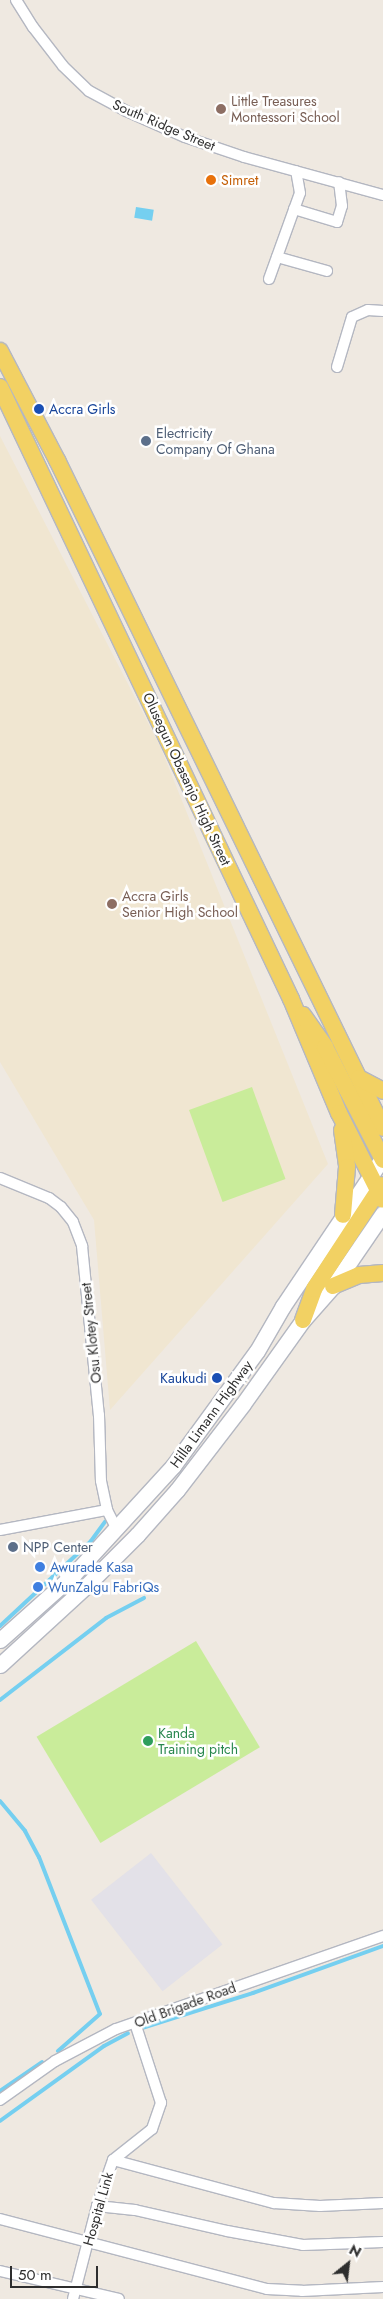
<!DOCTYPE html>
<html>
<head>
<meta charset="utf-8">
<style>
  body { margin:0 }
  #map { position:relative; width:383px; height:2299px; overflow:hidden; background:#efe9e1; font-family:Jost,sans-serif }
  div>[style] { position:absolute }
  .industrial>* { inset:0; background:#e3e1e8; transform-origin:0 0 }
  .education>* { inset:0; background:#f0e6d1 }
  .pitch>* { inset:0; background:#c9ec9a; transform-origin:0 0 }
  .water>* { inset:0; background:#75cff0; transform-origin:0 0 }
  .stream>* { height:4px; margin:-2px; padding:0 2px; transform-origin:2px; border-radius:2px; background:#75cff0 }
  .roads { filter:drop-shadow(1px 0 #b4b7c1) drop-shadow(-1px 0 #b4b7c1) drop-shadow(0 1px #b4b7c1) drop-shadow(0 -1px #b4b7c1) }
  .street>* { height:10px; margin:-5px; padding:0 5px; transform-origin:5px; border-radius:5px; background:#fff }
  .secondary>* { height:15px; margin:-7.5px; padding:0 7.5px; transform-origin:7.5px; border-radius:7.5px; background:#fff }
  .primary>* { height:16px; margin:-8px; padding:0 8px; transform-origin:8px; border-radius:8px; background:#f2d163 }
  .dots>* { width:14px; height:14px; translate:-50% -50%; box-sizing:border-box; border:2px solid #fff; border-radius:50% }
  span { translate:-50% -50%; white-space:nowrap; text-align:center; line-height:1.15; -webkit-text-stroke:5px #fff; paint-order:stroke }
  .education-label { font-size:14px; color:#785e54 }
  .left { translate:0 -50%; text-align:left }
  .street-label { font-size:14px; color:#2e2e2e }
  .food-label { font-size:14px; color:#c56008 }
  .transit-label { font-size:14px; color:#164399 }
  .right { translate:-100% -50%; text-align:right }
  .service-label { font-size:14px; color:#4e5e75 }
  .shop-label { font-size:14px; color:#366cbe }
  .leisure-label { font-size:14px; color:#27864d }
  .north { position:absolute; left:323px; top:2239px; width:50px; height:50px; -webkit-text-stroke:4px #fff; paint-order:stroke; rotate:29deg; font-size:14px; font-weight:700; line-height:20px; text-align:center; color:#2e2e2e }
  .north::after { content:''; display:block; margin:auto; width:18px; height:22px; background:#2e2e2e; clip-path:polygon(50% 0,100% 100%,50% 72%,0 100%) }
  .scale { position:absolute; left:10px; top:2266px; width:88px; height:22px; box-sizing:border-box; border:2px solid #2e2e2e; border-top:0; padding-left:6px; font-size:15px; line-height:18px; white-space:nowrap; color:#2e2e2e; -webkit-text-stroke:4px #fff; paint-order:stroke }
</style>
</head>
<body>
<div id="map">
  <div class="industrial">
    <i style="left:151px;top:1853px;width:116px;height:76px;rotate:52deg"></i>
  </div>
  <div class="education">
    <i style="clip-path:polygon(0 436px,160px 746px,328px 1164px,110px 1410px,94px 1220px,0 1062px)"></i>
  </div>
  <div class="pitch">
    <i style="left:252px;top:1087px;width:98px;height:67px;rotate:70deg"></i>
    <i style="left:196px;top:1641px;width:124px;height:186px;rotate:59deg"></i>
  </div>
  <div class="water">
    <i style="left:136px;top:207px;width:18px;height:11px;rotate:9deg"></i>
  </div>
  <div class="stream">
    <i style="left:0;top:1626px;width:125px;rotate:-43deg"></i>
    <i style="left:91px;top:1541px;width:24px;rotate:-54deg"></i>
    <i style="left:0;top:1700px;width:134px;rotate:-37.7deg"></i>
    <i style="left:106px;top:1618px;width:43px;rotate:-27.8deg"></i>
    <i style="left:0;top:1801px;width:39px;rotate:50deg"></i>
    <i style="left:25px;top:1831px;width:30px;rotate:62deg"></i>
    <i style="left:39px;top:1857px;width:168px;rotate:68.8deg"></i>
    <i style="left:100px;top:2014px;width:56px;rotate:138.6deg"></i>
    <i style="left:142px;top:2028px;width:116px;rotate:-17.5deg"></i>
    <i style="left:253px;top:1993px;width:138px;rotate:-19.9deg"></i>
    <i style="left:0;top:2091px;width:51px;rotate:-34.6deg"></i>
    <i style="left:0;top:2121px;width:128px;rotate:-35.8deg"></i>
    <i style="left:104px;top:2046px;width:27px;rotate:-28deg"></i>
  </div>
  <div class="roads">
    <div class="street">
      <i style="left:16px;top:0;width:32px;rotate:58deg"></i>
      <i style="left:33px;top:27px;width:49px;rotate:52.4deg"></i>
      <i style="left:63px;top:66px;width:36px;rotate:44deg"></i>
      <i style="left:89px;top:91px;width:42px;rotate:28.4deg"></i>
      <i style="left:126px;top:111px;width:64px;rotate:23.8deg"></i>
      <i style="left:185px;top:137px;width:62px;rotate:18.7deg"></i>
      <i style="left:244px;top:157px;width:144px;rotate:15.3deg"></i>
      <i style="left:294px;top:209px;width:45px;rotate:16.8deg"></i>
      <i style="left:337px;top:222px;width:17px;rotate:-73deg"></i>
      <i style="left:342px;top:206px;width:24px;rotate:-97deg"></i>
      <i style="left:277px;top:257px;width:52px;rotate:15.6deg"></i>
      <i style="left:269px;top:279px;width:91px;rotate:-70.2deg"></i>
      <i style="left:300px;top:193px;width:22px;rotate:-100deg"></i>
      <i style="left:337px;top:367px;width:52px;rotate:-73.3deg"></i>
      <i style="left:352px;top:317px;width:17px;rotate:-24deg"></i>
      <i style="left:368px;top:310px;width:15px;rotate:4deg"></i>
      <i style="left:0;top:1178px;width:53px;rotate:22.2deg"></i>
      <i style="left:49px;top:1198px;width:15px;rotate:37deg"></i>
      <i style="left:61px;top:1207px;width:19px;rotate:51deg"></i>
      <i style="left:73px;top:1222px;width:26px;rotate:69deg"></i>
      <i style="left:82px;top:1246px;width:170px;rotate:84.3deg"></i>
      <i style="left:99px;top:1415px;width:66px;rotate:88.3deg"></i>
      <i style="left:101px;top:1481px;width:30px;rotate:78deg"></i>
      <i style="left:107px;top:1510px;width:22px;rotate:63deg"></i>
      <i style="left:0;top:1530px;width:109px;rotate:-10.6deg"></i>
      <i style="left:0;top:2100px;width:67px;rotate:-35.3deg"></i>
      <i style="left:55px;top:2061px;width:69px;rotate:-27.7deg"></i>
      <i style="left:116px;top:2029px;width:283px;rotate:-19.2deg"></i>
      <i style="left:113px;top:2160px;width:167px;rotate:15deg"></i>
      <i style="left:274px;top:2203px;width:46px;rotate:3.7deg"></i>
      <i style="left:320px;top:2206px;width:63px;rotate:-2.7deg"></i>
      <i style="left:97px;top:2206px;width:38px;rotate:6deg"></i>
      <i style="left:135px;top:2210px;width:94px;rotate:12.9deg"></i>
      <i style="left:227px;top:2231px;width:77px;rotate:10.4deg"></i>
      <i style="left:303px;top:2245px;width:80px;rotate:-2.1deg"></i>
      <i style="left:0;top:2219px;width:276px;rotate:14.7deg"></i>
      <i style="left:267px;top:2289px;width:35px;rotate:3deg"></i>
      <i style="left:302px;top:2291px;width:81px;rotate:-2.8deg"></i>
      <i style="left:0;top:2271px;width:122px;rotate:13.2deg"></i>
      <i style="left:73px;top:2299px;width:96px;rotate:-75.5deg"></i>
      <i style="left:97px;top:2206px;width:49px;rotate:-70.8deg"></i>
      <i style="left:113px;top:2160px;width:50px;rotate:-38.5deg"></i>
      <i style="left:152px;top:2129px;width:28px;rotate:-71deg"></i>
      <i style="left:161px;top:2103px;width:84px;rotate:-108deg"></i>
    </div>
    <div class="secondary">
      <i style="left:0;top:1640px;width:99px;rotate:-41.7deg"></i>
      <i style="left:74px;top:1574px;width:147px;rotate:-47.5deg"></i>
      <i style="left:173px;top:1466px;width:142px;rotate:-53.9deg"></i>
      <i style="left:257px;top:1351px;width:52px;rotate:-60deg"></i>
      <i style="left:283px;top:1306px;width:179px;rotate:-56.1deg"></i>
      <i style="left:0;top:1665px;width:115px;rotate:-42.5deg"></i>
      <i style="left:85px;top:1587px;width:74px;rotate:-45deg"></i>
      <i style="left:137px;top:1535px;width:60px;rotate:-48.4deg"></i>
      <i style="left:177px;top:1490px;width:108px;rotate:-52.5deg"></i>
      <i style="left:243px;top:1404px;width:103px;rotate:-54.5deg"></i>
      <i style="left:303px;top:1320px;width:45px;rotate:-48.6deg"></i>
      <i style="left:333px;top:1286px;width:88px;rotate:-55.6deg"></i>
    </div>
    <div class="primary">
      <i style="left:0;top:351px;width:123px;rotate:62.4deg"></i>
      <i style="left:57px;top:460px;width:743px;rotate:63.99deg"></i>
      <i style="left:0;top:387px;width:678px;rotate:64.57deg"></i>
      <i style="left:291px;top:999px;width:124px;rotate:67.2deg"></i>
      <i style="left:339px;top:1113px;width:97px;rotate:63.2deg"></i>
      <i style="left:303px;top:1015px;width:39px;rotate:55deg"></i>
      <i style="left:325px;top:1047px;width:127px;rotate:62.8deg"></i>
      <i style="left:359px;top:1078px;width:27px;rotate:28deg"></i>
      <i style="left:342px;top:1130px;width:37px;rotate:82deg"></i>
      <i style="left:347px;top:1167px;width:48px;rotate:94.8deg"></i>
      <i style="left:333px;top:1286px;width:28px;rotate:-23deg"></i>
      <i style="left:359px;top:1275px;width:24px;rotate:-5deg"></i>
      <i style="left:303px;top:1320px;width:33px;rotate:-70deg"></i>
      <i style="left:314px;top:1289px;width:124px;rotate:-56.8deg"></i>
    </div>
  </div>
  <div class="dots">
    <i style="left:221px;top:109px;background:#8d6e63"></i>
    <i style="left:211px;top:180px;background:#e8710a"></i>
    <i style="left:39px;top:409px;background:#1a4fb4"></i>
    <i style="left:146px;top:441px;background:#5c6f8a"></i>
    <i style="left:112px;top:904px;background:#8d6e63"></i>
    <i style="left:217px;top:1378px;background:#1a4fb4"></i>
    <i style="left:13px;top:1547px;background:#5c6f8a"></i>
    <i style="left:40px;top:1567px;background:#3f7fe0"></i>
    <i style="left:38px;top:1587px;background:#3f7fe0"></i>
    <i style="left:148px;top:1741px;background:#2e9e5b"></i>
  </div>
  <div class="education-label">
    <span class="left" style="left:231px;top:109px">Little Treasures<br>Montessori School</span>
    <span class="left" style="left:122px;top:904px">Accra Girls<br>Senior High School</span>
  </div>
  <div class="street-label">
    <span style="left:164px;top:125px;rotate:23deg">South Ridge Street</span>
    <span style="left:187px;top:779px;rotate:65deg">Olusegun Obasanjo High Street</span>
    <span style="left:91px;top:1333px;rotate:-96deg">Osu Klotey Street</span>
    <span style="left:211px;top:1414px;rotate:-54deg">Hilla Limann Highway</span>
    <span style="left:185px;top:2005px;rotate:-20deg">Old Brigade Road</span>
    <span style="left:98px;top:2209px;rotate:-74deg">Hospital Link</span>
  </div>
  <div class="food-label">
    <span class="left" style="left:221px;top:180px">Simret</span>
  </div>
  <div class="transit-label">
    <span class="left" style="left:49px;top:409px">Accra Girls</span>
    <span class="right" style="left:207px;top:1378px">Kaukudi</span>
  </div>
  <div class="service-label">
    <span class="left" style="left:156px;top:441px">Electricity<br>Company Of Ghana</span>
    <span class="left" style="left:23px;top:1547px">NPP Center</span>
  </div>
  <div class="shop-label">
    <span class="left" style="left:50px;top:1567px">Awurade Kasa</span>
    <span class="left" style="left:48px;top:1587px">WunZalgu FabriQs</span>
  </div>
  <div class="leisure-label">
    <span class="left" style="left:158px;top:1741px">Kanda<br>Training pitch</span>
  </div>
  <div class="north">N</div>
  <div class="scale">50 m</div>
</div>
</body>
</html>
